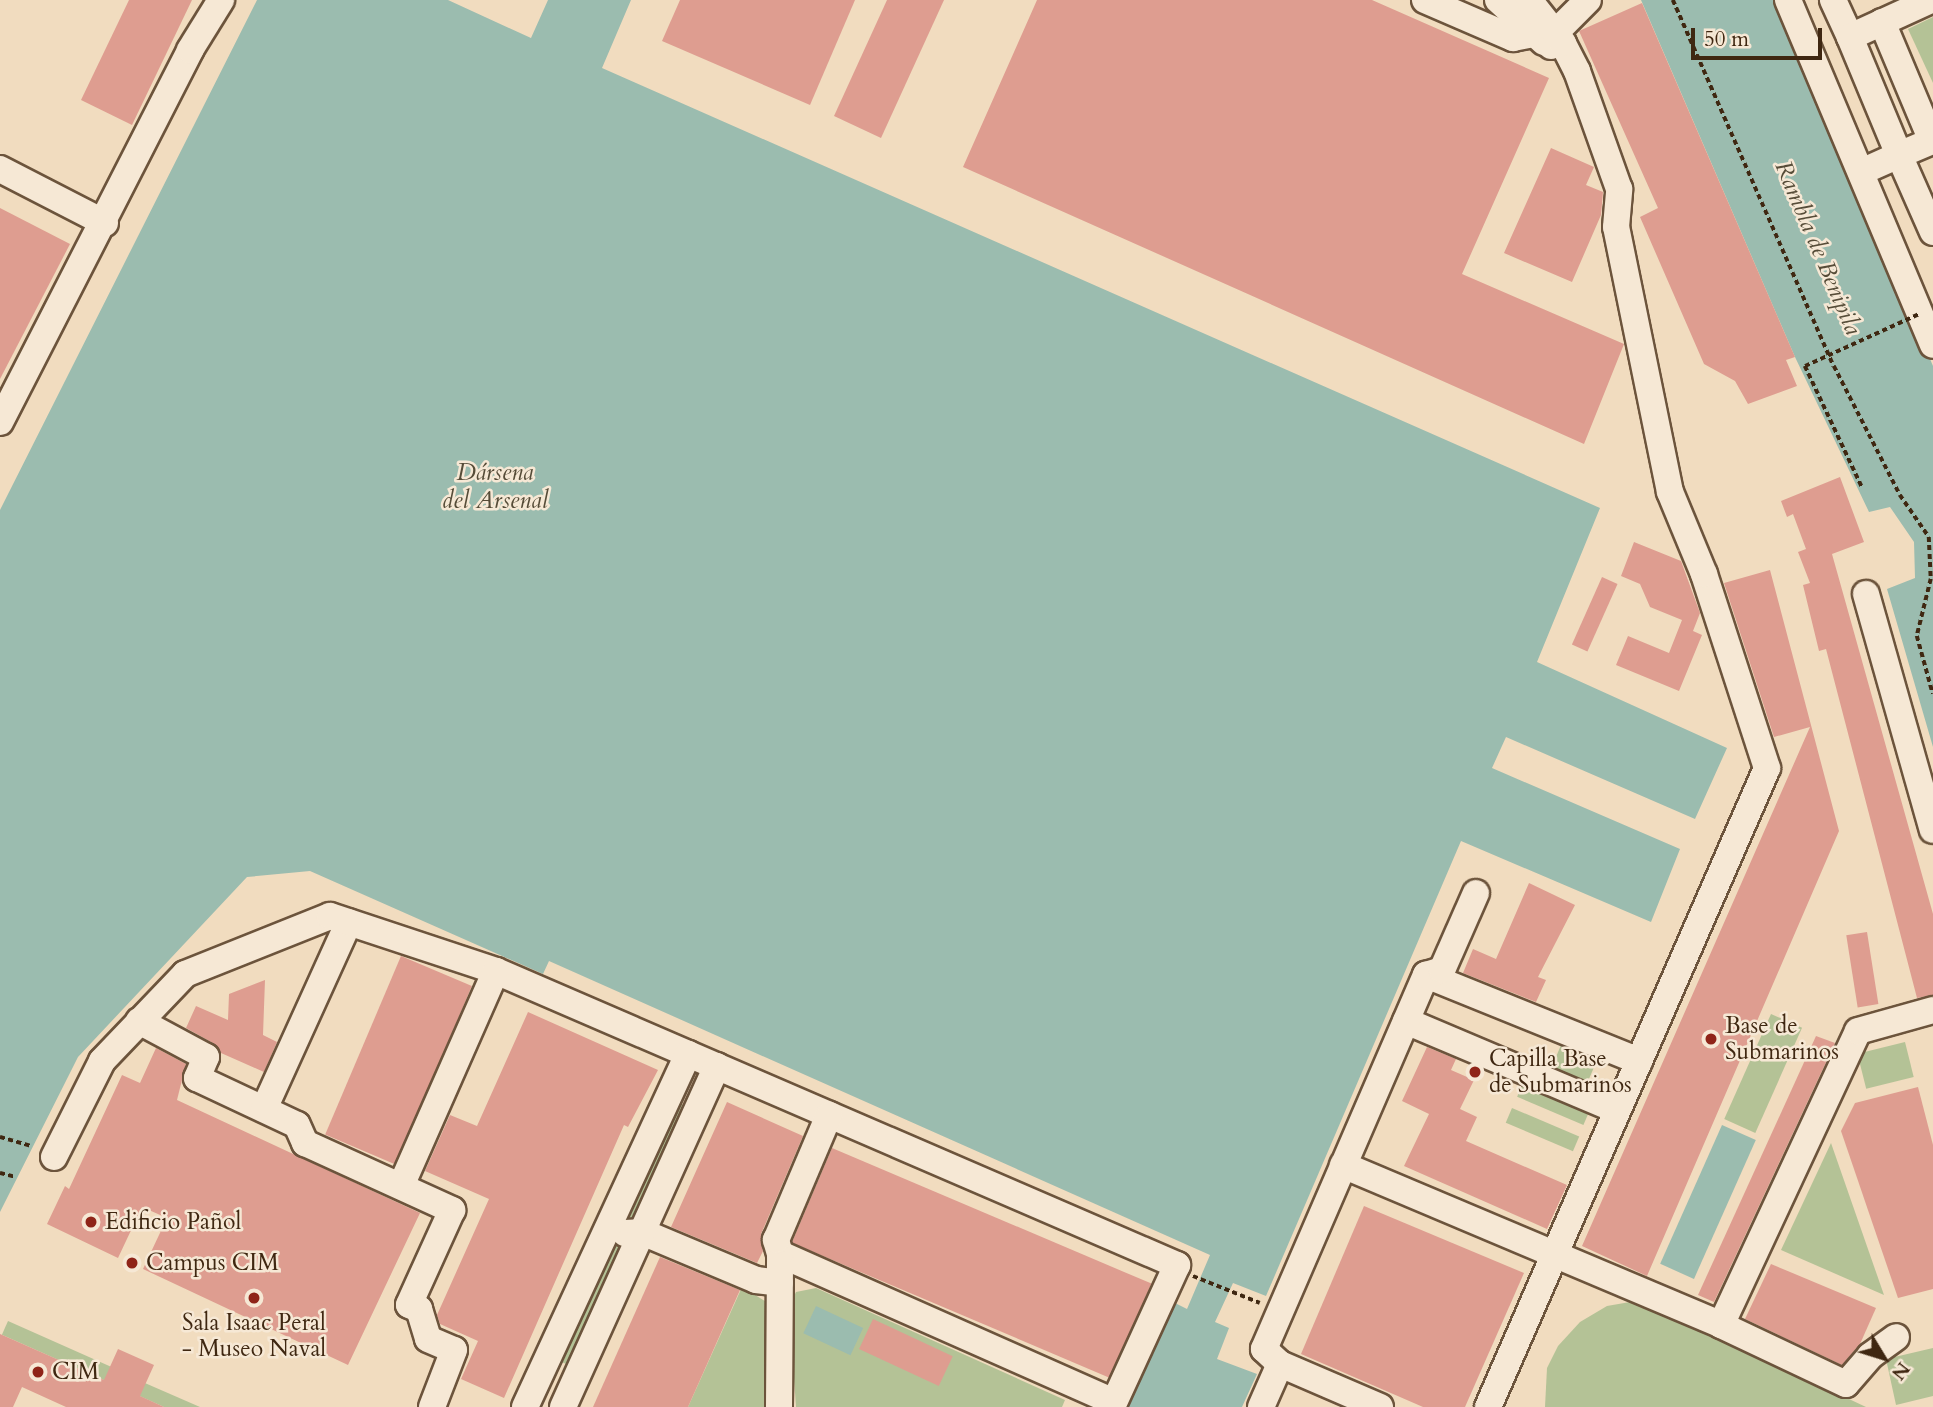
<!DOCTYPE html>
<html>
<head>
<meta charset="utf-8">
<style>
  body { margin:0 }
  #map { position:relative; width:1933px; height:1407px; overflow:hidden; background:#f1dcbf; font-family:Cardo,serif }
  div>[style] { position:absolute }
  .green>* { inset:0; background:#b4c296; transform-origin:0 0 }
  .water>* { inset:0; background:#9bbcaf; transform-origin:0 0 }
  .building>* { inset:0; background:#de9d90; transform-origin:0 0 }
  .path>* { height:3.5px; margin-top:-1.75px; transform-origin:0; background:repeating-linear-gradient(90deg,#3f2711 0 5px,transparent 0 8.5px) }
  .roads { filter:drop-shadow(2px 0 #6c543c) drop-shadow(-2px 0 #6c543c) drop-shadow(0 2px #6c543c) drop-shadow(0 -2px #6c543c) }
  .minor>* { height:26px; margin:-13px; padding:0 13px; transform-origin:13px; border-radius:13px; background:#f6e8d5 }
  .path-bridge>* { height:3.5px; margin-top:-1.75px; transform-origin:0; background:repeating-linear-gradient(90deg,#3f2711 0 5px,transparent 0 8.5px) }
  .dots>* { width:19px; height:19px; translate:-50% -50%; box-sizing:border-box; border:4px solid #f6e8d5; border-radius:50% }
  span { translate:-50% -50%; white-space:nowrap; text-align:center; line-height:1.15; -webkit-text-stroke:5px #f6e8d5; paint-order:stroke }
  .poi-label { font-size:23px; color:#3f2711 }
  .left { translate:0 -50%; text-align:left }
  .water-label { font-size:24px; color:#564c38; font-style:italic }
  .north { position:absolute; left:1849px; top:1323px; width:70px; height:70px; -webkit-text-stroke:5px #f6e8d5; paint-order:stroke; rotate:128deg; font-size:19px; font-weight:700; line-height:28px; text-align:center; color:#3f2711 }
  .north::after { content:''; display:block; margin:auto; width:24px; height:32px; background:#3f2711; clip-path:polygon(50% 0,100% 100%,50% 72%,0 100%) }
  .scale { position:absolute; left:1691px; top:28px; width:131px; height:32px; box-sizing:border-box; border:4px solid #3f2711; border-top:0; padding-left:9px; font-size:21px; line-height:24px; white-space:nowrap; color:#3f2711; -webkit-text-stroke:5px #f6e8d5; paint-order:stroke }
</style>
</head>
<body>
<div id="map">
  <div class="green">
    <i style="clip-path:polygon(1933px 17px,1933px 83px,1908px 29px)"></i>
    <i style="left:1771px;top:1014px;width:34px;height:115px;rotate:24deg"></i>
    <i style="left:1564px;top:1038px;width:39px;height:39px;rotate:23deg"></i>
    <i style="left:1905px;top:1042px;width:36px;height:49px;rotate:76deg"></i>
    <i style="left:1523px;top:1083px;width:72px;height:15px;rotate:23deg"></i>
    <i style="left:675px;top:1101px;width:17px;height:129px;rotate:25deg"></i>
    <i style="left:1512px;top:1108px;width:73px;height:16px;rotate:23deg"></i>
    <i style="clip-path:polygon(1831px 1143px,1884px 1295px,1781px 1250px)"></i>
    <i style="left:611px;top:1243px;width:16px;height:129px;rotate:22deg"></i>
    <i style="clip-path:polygon(742px 1287px,768px 1303px,768px 1407px,688px 1407px)"></i>
    <i style="clip-path:polygon(816px 1288px,1065px 1400px,1062px 1407px,796px 1407px,789px 1306px,796px 1292px)"></i>
    <i style="clip-path:polygon(1630px 1302px,1647px 1304px,1866px 1407px,1545px 1407px,1547px 1368px,1558px 1346px,1580px 1322px,1607px 1306px)"></i>
    <i style="left:8px;top:1321px;width:117px;height:15px;rotate:24deg"></i>
    <i style="clip-path:polygon(1933px 1348px,1933px 1396px,1896px 1405px,1886px 1359px)"></i>
    <i style="clip-path:polygon(138px 1380px,200px 1407px,164px 1407px,133px 1393px)"></i>
  </div>
  <div class="water">
    <i style="clip-path:polygon(257px 0,448px 0,531px 38px,548px 0,631px 0,602px 68px,1600px 508px,1537px 662px,1727px 748px,1695px 819px,1506px 737px,1492px 768px,1680px 849px,1651px 922px,1461px 841px,1266px 1296px,1233px 1283px,1215px 1322px,1229px 1328px,1217px 1359px,1257px 1374px,1242px 1407px,1123px 1407px,1171px 1301px,1187px 1309px,1210px 1255px,549px 961px,543px 974px,310px 871px,247px 877px,78px 1057px,0 1212px,0 510px)"></i>
    <i style="clip-path:polygon(1641px 0,1778px 0,1933px 366px,1933px 747px,1887px 589px,1915px 578px,1914px 542px,1890px 507px,1869px 512px,1795px 357px)"></i>
    <i style="left:1722px;top:1125px;width:37px;height:152px;rotate:24deg"></i>
    <i style="left:816px;top:1306px;width:52px;height:30px;rotate:25deg"></i>
  </div>
  <div class="building">
    <i style="clip-path:polygon(129px 0,192px 0,132px 125px,81px 100px)"></i>
    <i style="clip-path:polygon(680px 0,855px 0,810px 105px,662px 41px)"></i>
    <i style="clip-path:polygon(887px 0,944px 0,881px 138px,834px 116px)"></i>
    <i style="clip-path:polygon(1037px 0,1372px 0,1549px 78px,1462px 274px,1624px 344px,1584px 444px,963px 167px)"></i>
    <i style="clip-path:polygon(1642px 3px,1795px 357px,1786px 360px,1797px 386px,1748px 404px,1735px 381px,1704px 364px,1640px 217px,1658px 208px,1579px 31px)"></i>
    <i style="clip-path:polygon(1551px 148px,1594px 167px,1586px 185px,1603px 192px,1601px 215px,1572px 282px,1504px 253px)"></i>
    <i style="clip-path:polygon(0 208px,70px 244px,0 379px)"></i>
    <i style="clip-path:polygon(1840px 477px,1864px 542px,1832px 554px,1933px 914px,1933px 995px,1917px 998px,1826px 649px,1819px 651px,1803px 585px,1810px 583px,1798px 552px,1806px 549px,1793px 514px,1787px 517px,1781px 501px)"></i>
    <i style="clip-path:polygon(1634px 542px,1681px 561px,1700px 613px,1693px 631px,1702px 635px,1679px 691px,1616px 665px,1628px 636px,1669px 653px,1682px 620px,1650px 607px,1640px 584px,1621px 576px)"></i>
    <i style="clip-path:polygon(1770px 570px,1839px 831px,1647px 1276px,1582px 1246px,1810px 727px,1774px 737px,1724px 583px)"></i>
    <i style="left:1602px;top:577px;width:17px;height:74px;rotate:24deg"></i>
    <i style="clip-path:polygon(1529px 883px,1575px 905px,1538px 977px,1546px 980px,1536px 1002px,1463px 973px,1473px 949px,1496px 959px)"></i>
    <i style="left:1867px;top:932px;width:73px;height:21px;rotate:81deg"></i>
    <i style="left:401px;top:956px;width:77px;height:194px;rotate:23deg"></i>
    <i style="clip-path:polygon(265px 980px,263px 1035px,277px 1042px,264px 1072px,221px 1053px,213px 1043px,186px 1028px,196px 1006px,228px 1020px,229px 994px)"></i>
    <i style="clip-path:polygon(528px 1012px,658px 1070px,628px 1127px,624px 1125px,504px 1398px,461px 1379px,478px 1341px,440px 1324px,437px 1315px,489px 1199px,425px 1171px,450px 1115px,477px 1126px)"></i>
    <i style="clip-path:polygon(1816px 1036px,1835px 1043px,1714px 1302px,1698px 1295px)"></i>
    <i style="clip-path:polygon(1427px 1047px,1456px 1059px,1451px 1070px,1474px 1080px,1460px 1109px,1477px 1117px,1466px 1141px,1567px 1185px,1547px 1229px,1404px 1166px,1429px 1114px,1402px 1101px)"></i>
    <i style="clip-path:polygon(156px 1048px,186px 1064px,177px 1100px,420px 1213px,348px 1365px,143px 1269px,167px 1218px,142px 1207px,118px 1258px,47px 1224px,65px 1186px,69px 1189px,122px 1075px,140px 1083px)"></i>
    <i style="clip-path:polygon(1918px 1087px,1933px 1145px,1933px 1289px,1898px 1298px,1841px 1131px,1855px 1103px)"></i>
    <i style="clip-path:polygon(727px 1102px,803px 1136px,761px 1234px,763px 1251px,757px 1263px,671px 1227px)"></i>
    <i style="left:832px;top:1148px;width:347px;height:103px;rotate:23deg"></i>
    <i style="clip-path:polygon(1364px 1206px,1524px 1273px,1465px 1407px,1423px 1407px,1301px 1354px)"></i>
    <i style="clip-path:polygon(660px 1257px,740px 1290px,688px 1407px,593px 1407px)"></i>
    <i style="clip-path:polygon(1771px 1264px,1876px 1308px,1860px 1344px,1842px 1365px,1745px 1319px)"></i>
    <i style="left:873px;top:1319px;width:88px;height:33px;rotate:25deg"></i>
    <i style="clip-path:polygon(0 1334px,104px 1380px,118px 1349px,154px 1365px,140px 1396px,164px 1407px,66px 1407px,22px 1387px,13px 1407px,0 1407px)"></i>
  </div>
  <div class="path">
    <i style="left:1673px;top:0;width:400px;rotate:66.3deg"></i>
    <i style="left:1834px;top:366px;width:145px;rotate:62.9deg"></i>
    <i style="left:1900px;top:495px;width:51px;rotate:55.4deg"></i>
    <i style="left:1929px;top:537px;width:42px;rotate:87.3deg"></i>
    <i style="left:1931px;top:579px;width:59px;rotate:103.8deg"></i>
    <i style="left:1917px;top:636px;width:60px;rotate:74.6deg"></i>
    <i style="left:1805px;top:366px;width:134px;rotate:64.8deg"></i>
    <i style="left:0;top:1137px;width:33px;rotate:16deg"></i>
    <i style="left:0;top:1173px;width:16px;rotate:14deg"></i>
    <i style="left:1193px;top:1276px;width:72px;rotate:21.9deg"></i>
  </div>
  <div class="roads">
    <div class="minor">
      <i style="left:1425px;top:0;width:96px;rotate:23.4deg"></i>
      <i style="left:1513px;top:38px;width:21px;rotate:-11deg"></i>
      <i style="left:1498px;top:0;width:62px;rotate:42.4deg"></i>
      <i style="left:1788px;top:0;width:374px;rotate:67.2deg"></i>
      <i style="left:1833px;top:0;width:41px;rotate:65.3deg"></i>
      <i style="left:1882px;top:22px;width:129px;rotate:67.2deg"></i>
      <i style="left:1932px;top:141px;width:36px;rotate:157deg"></i>
      <i style="left:1899px;top:155px;width:84px;rotate:66.2deg"></i>
      <i style="left:1551px;top:46px;width:15px;rotate:-70deg"></i>
      <i style="left:1556px;top:32px;width:45px;rotate:-45deg"></i>
      <i style="left:0;top:169px;width:118px;rotate:27.2deg"></i>
      <i style="left:1861px;top:172px;width:42px;rotate:-24.1deg"></i>
      <i style="left:1899px;top:155px;width:128px;rotate:-112.6deg"></i>
      <i style="left:1850px;top:37px;width:89px;rotate:-24.6deg"></i>
      <i style="left:0;top:422px;width:418px;rotate:-62.9deg"></i>
      <i style="left:190px;top:50px;width:59px;rotate:-58.2deg"></i>
      <i style="left:1866px;top:594px;width:245px;rotate:74.2deg"></i>
      <i style="left:1426px;top:975px;width:230px;rotate:22deg"></i>
      <i style="left:139px;top:1021px;width:76px;rotate:28.2deg"></i>
      <i style="left:206px;top:1057px;width:23px;rotate:113deg"></i>
      <i style="left:197px;top:1078px;width:110px;rotate:25.2deg"></i>
      <i style="left:297px;top:1125px;width:20px;rotate:66deg"></i>
      <i style="left:305px;top:1143px;width:162px;rotate:24.5deg"></i>
      <i style="left:452px;top:1210px;width:104px;rotate:114.4deg"></i>
      <i style="left:409px;top:1305px;width:11px;rotate:22deg"></i>
      <i style="left:419px;top:1309px;width:31px;rotate:73deg"></i>
      <i style="left:428px;top:1339px;width:28px;rotate:23deg"></i>
      <i style="left:454px;top:1350px;width:61px;rotate:111.1deg"></i>
      <i style="left:1406px;top:1021px;width:229px;rotate:22.9deg"></i>
      <i style="left:264px;top:1109px;width:205px;rotate:-65.6deg"></i>
      <i style="left:54px;top:1157px;width:107px;rotate:-63.4deg"></i>
      <i style="left:102px;top:1061px;width:120px;rotate:-46.3deg"></i>
      <i style="left:185px;top:974px;width:156px;rotate:-21.8deg"></i>
      <i style="left:330px;top:916px;width:175px;rotate:18.3deg"></i>
      <i style="left:496px;top:971px;width:742px;rotate:23.35deg"></i>
      <i style="left:1177px;top:1265px;width:156px;rotate:114.6deg"></i>
      <i style="left:1343px;top:1165px;width:410px;rotate:22.9deg"></i>
      <i style="left:1721px;top:1325px;width:138px;rotate:25.3deg"></i>
      <i style="left:1846px;top:1384px;width:37px;rotate:-49deg"></i>
      <i style="left:1870px;top:1356px;width:32px;rotate:-36deg"></i>
      <i style="left:401px;top:1186px;width:235px;rotate:-66.2deg"></i>
      <i style="left:625px;top:1233px;width:17px;rotate:-3deg"></i>
      <i style="left:642px;top:1232px;width:124px;rotate:22.8deg"></i>
      <i style="left:756px;top:1280px;width:24px;rotate:7deg"></i>
      <i style="left:780px;top:1254px;width:365px;rotate:23.9deg"></i>
      <i style="left:1721px;top:1325px;width:324px;rotate:-65deg"></i>
      <i style="left:1858px;top:1031px;width:78px;rotate:-15.6deg"></i>
      <i style="left:525px;top:1407px;width:389px;rotate:-65.2deg"></i>
      <i style="left:563px;top:1407px;width:374px;rotate:-65.7deg"></i>
      <i style="left:779px;top:1407px;width:153px;rotate:-89.6deg"></i>
      <i style="left:780px;top:1254px;width:15px;rotate:-106deg"></i>
      <i style="left:776px;top:1240px;width:136px;rotate:-67deg"></i>
      <i style="left:1261px;top:1407px;width:47px;rotate:-66.2deg"></i>
      <i style="left:1380px;top:1407px;width:109px;rotate:-156.7deg"></i>
      <i style="left:1280px;top:1364px;width:22px;rotate:-137deg"></i>
      <i style="left:1264px;top:1349px;width:408px;rotate:-66.6deg"></i>
      <i style="left:1426px;top:975px;width:17px;rotate:-17deg"></i>
      <i style="left:1442px;top:970px;width:84px;rotate:-66.2deg"></i>
      <i style="left:1488px;top:1407px;width:697px;rotate:-66.41deg"></i>
      <i style="left:1767px;top:768px;width:204px;rotate:-108deg"></i>
      <i style="left:1704px;top:574px;width:89px;rotate:-112.5deg"></i>
      <i style="left:1670px;top:492px;width:270px;rotate:-101.5deg"></i>
      <i style="left:1616px;top:227px;width:38px;rotate:-85deg"></i>
      <i style="left:1619px;top:189px;width:125px;rotate:-109.6deg"></i>
      <i style="left:1577px;top:71px;width:31px;rotate:-117deg"></i>
      <i style="left:1563px;top:43px;width:55px;rotate:-128.3deg"></i>
    </div>
  </div>
  <div class="path-bridge">
    <i style="left:1805px;top:366px;width:125px;rotate:-24.5deg"></i>
  </div>
  <div class="dots">
    <i style="left:1711px;top:1039px;background:#8f2418"></i>
    <i style="left:1475px;top:1072px;background:#8f2418"></i>
    <i style="left:91px;top:1222px;background:#8f2418"></i>
    <i style="left:132px;top:1263px;background:#8f2418"></i>
    <i style="left:254px;top:1298px;background:#8f2418"></i>
    <i style="left:38px;top:1372px;background:#8f2418"></i>
  </div>
  <div class="poi-label">
    <span class="left" style="left:1725px;top:1039px">Base de<br>Submarinos</span>
    <span class="left" style="left:1489px;top:1072px">Capilla Base<br>de Submarinos</span>
    <span class="left" style="left:105px;top:1222px">Edificio Pañol</span>
    <span class="left" style="left:146px;top:1263px">Campus CIM</span>
    <span style="left:254px;top:1336px">Sala Isaac Peral<br>- Museo Naval</span>
    <span class="left" style="left:52px;top:1372px">CIM</span>
  </div>
  <div class="water-label">
    <span style="left:1818px;top:248px;rotate:67deg">Rambla de Benipila</span>
    <span style="left:495px;top:487px">Dársena<br>del Arsenal</span>
  </div>
  <div class="north">N</div>
  <div class="scale">50 m</div>
</div>
</body>
</html>
